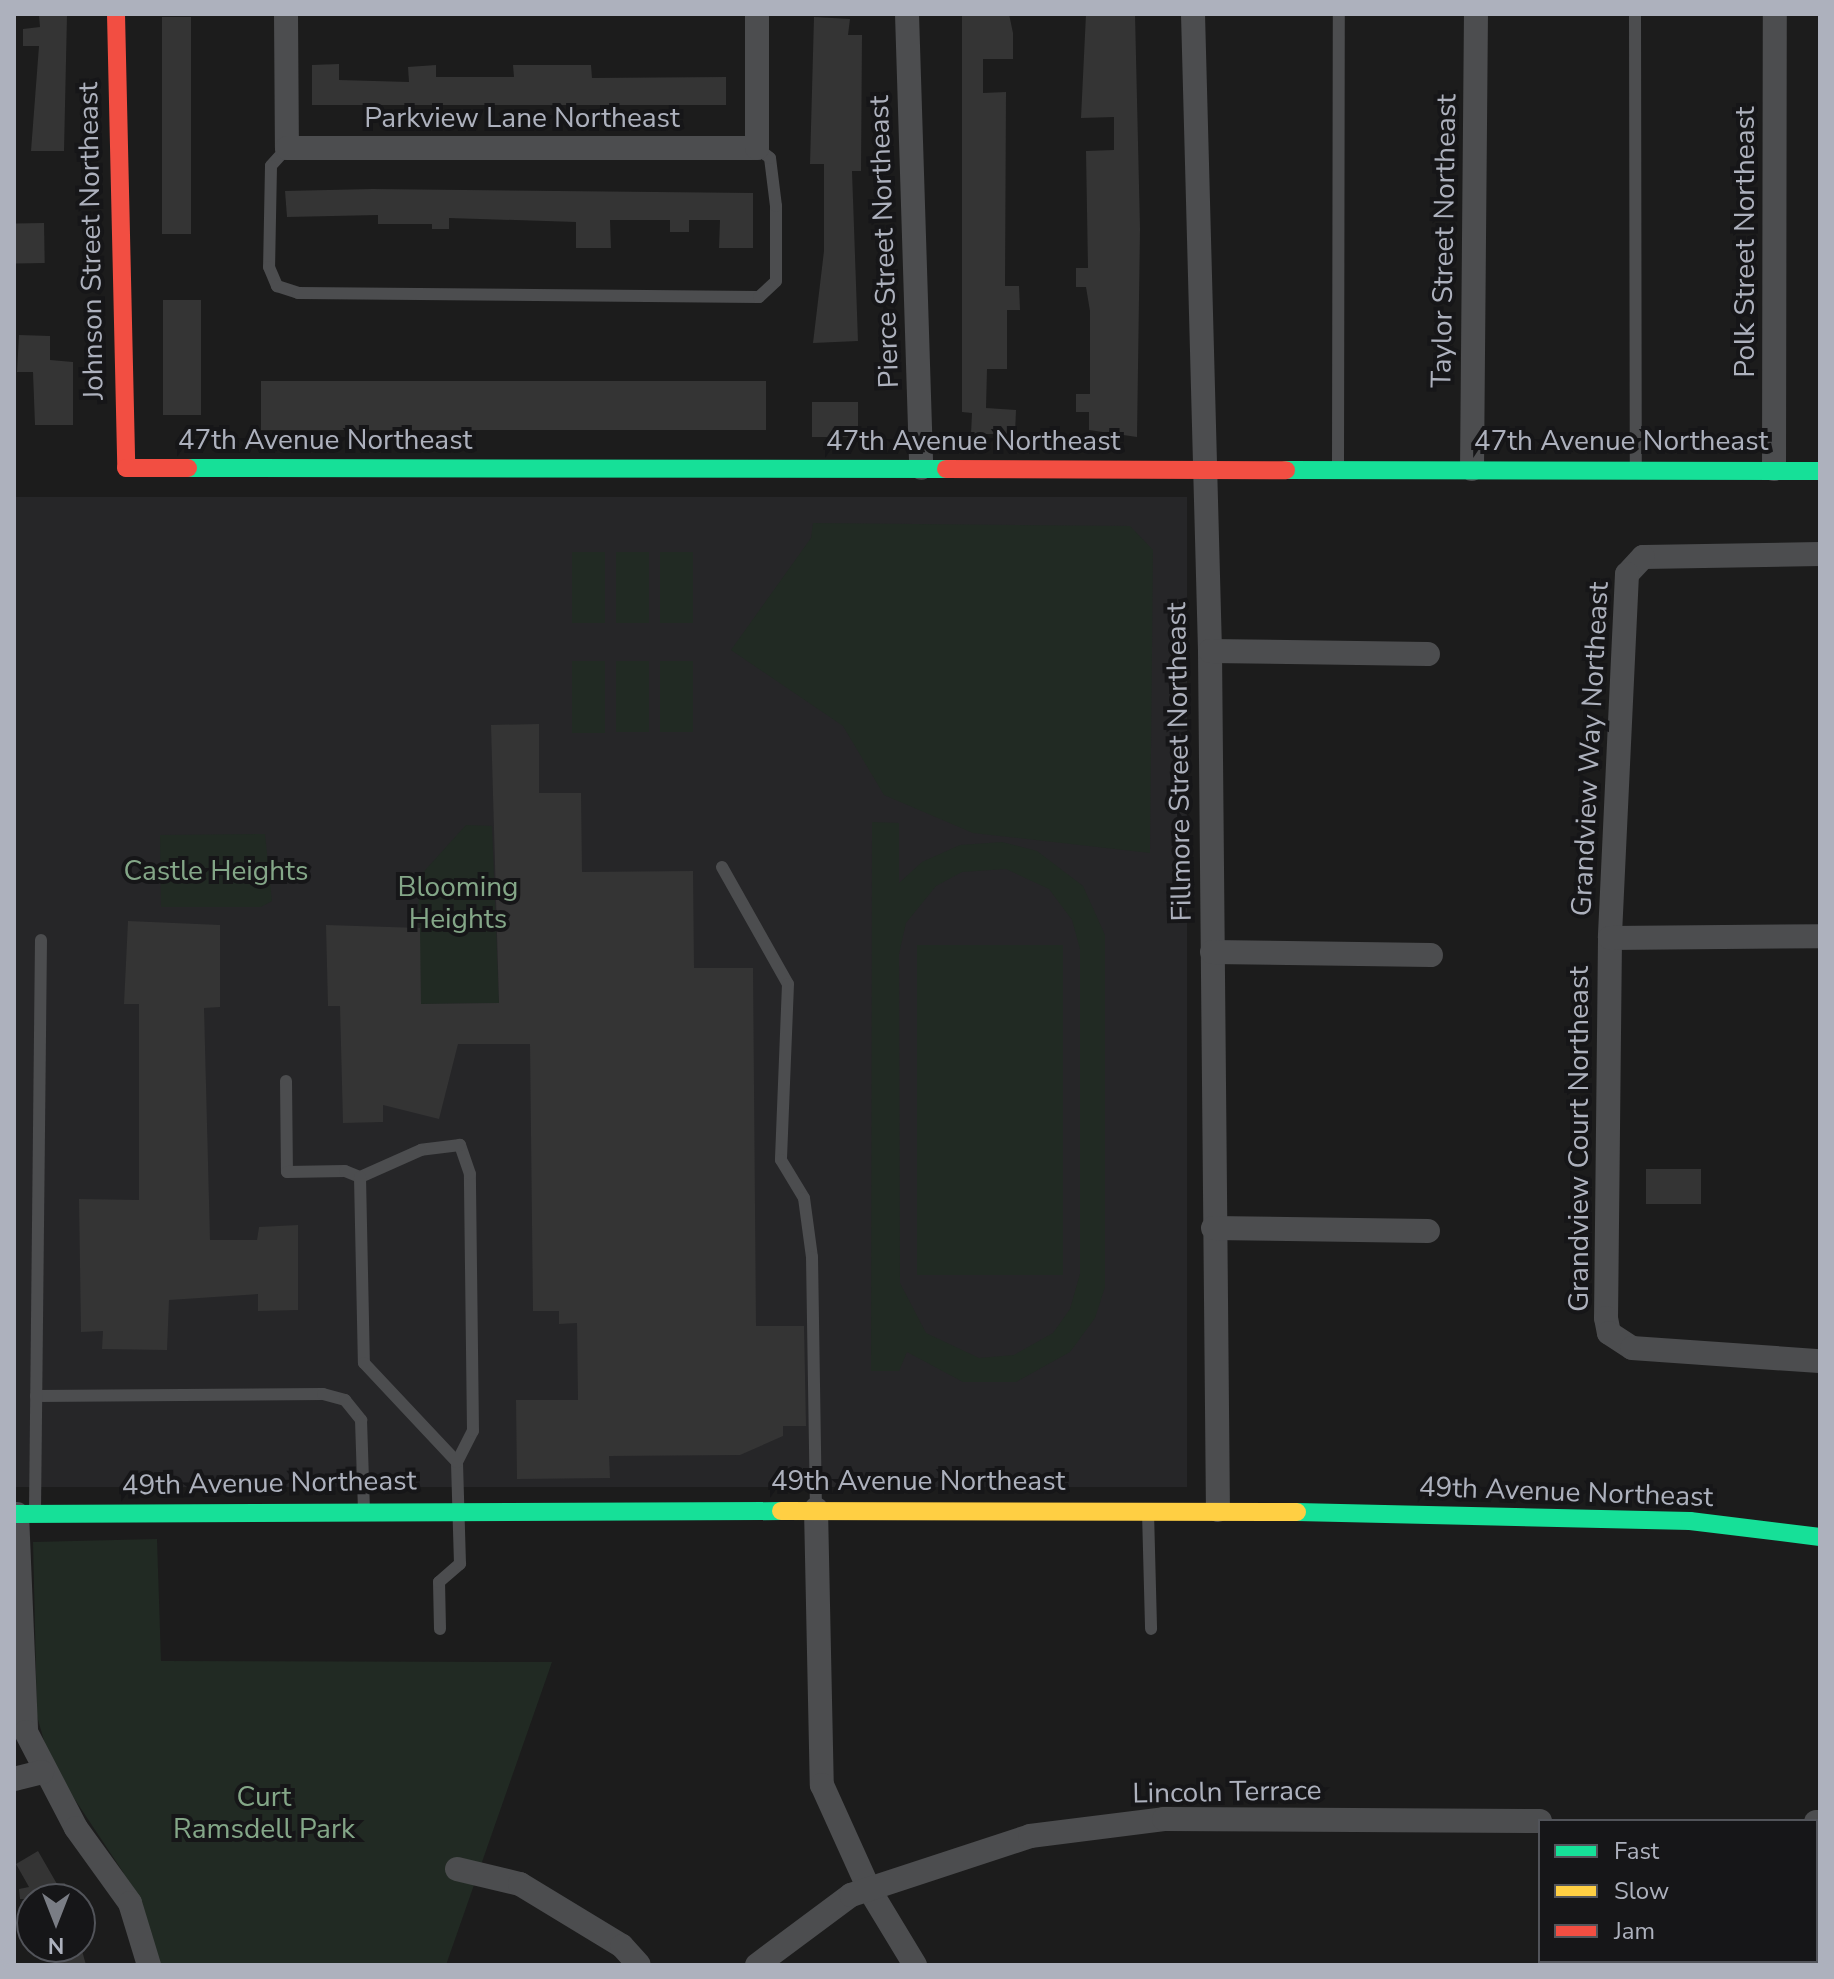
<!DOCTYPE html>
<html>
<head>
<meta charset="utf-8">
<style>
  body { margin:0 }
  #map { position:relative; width:1834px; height:1979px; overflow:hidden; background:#1c1c1c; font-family:"Nunito Sans",sans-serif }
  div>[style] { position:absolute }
  .built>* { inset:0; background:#262628; transform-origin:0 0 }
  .green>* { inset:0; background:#212a23; transform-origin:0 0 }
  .building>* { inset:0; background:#343434; transform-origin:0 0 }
  .lane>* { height:12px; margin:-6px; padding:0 6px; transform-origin:6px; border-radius:6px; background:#4c4d4f }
  .street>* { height:24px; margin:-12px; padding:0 12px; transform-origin:12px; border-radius:12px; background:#4c4d4f }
  .fast>* { height:18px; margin:-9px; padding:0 9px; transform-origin:9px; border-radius:9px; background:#16e098 }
  .slow>* { height:18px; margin:-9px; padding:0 9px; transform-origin:9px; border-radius:9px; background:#ffcf43 }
  .jam>* { height:18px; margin:-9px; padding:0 9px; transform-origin:9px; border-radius:9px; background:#f24e42 }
  span { translate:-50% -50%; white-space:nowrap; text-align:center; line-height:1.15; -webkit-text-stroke:8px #161618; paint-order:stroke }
  .street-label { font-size:28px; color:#adb1bd }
  .park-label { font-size:28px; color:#84a788 }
  .frame { position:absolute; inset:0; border:16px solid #adb1bd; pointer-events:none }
  .legend { position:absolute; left:1538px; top:1819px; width:280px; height:144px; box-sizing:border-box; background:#161618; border:2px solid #52545a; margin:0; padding:10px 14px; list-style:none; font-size:24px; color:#adb1bd }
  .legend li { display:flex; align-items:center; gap:16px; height:40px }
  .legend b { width:40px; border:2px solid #52545a }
  .north { position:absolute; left:16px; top:1883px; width:80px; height:80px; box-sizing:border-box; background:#161618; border:2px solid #52545a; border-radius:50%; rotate:180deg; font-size:22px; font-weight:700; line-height:32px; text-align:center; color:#adb1bd }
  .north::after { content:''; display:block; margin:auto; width:28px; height:36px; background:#7a7d85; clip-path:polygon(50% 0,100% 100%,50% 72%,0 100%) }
</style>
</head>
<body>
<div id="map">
  <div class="built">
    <i style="left:14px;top:497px;width:1173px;height:990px"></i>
  </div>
  <div class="green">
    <i style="clip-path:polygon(813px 523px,1130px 526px,1153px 550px,1150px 853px,973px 833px,884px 795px,843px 726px,731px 650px,811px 538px)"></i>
    <i style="left:572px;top:552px;width:33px;height:71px"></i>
    <i style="left:616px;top:552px;width:33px;height:71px"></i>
    <i style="left:660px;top:552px;width:33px;height:71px"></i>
    <i style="left:572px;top:661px;width:33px;height:72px"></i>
    <i style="left:616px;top:661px;width:33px;height:71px"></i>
    <i style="left:660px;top:661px;width:33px;height:71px"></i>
    <i style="clip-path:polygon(evenodd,872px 822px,899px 823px,899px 883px,922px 862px,960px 845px,1002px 842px,1037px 851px,1083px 886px,1105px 935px,1105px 1287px,1095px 1318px,1070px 1352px,1016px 1382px,963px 1382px,907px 1352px,899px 1371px,871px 1371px,872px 822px,1006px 869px,1049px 889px,1072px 920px,1080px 949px,1080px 1274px,1070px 1309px,1053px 1333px,1014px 1355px,979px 1358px,926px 1333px,900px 1283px,899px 954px,906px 923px,936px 886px,962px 872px,1006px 869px)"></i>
    <i style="clip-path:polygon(466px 825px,492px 826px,499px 1003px,421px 1004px,418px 878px)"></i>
    <i style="clip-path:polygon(265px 834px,272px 901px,261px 907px,161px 907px,160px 835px)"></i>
    <i style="left:917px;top:945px;width:146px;height:330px"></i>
    <i style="clip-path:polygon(157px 1539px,161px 1661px,552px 1662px,446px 1965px,157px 1965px,123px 1872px,50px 1762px,37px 1716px,33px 1542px)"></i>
  </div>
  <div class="building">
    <i style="clip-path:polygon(962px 14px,1009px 14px,1013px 33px,1013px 59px,983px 59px,983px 93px,1006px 92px,1005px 286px,1019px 286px,1020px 310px,1007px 310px,1007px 369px,987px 369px,986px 408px,1016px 410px,1015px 434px,971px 434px,972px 413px,962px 412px)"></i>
    <i style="clip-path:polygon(1086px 14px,1135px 14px,1140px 229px,1137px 437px,1089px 430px,1089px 412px,1076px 412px,1076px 394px,1090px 394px,1090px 311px,1086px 287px,1076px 287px,1076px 268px,1088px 268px,1086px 151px,1114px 150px,1114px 117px,1081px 118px)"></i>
    <i style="clip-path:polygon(39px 15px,67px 15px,64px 151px,31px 151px,39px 46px,23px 46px,23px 29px,40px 27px)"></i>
    <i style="left:162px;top:17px;width:29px;height:217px"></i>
    <i style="clip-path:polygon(814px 17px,850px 19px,848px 35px,862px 35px,861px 171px,852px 171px,858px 341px,813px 343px,824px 251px,824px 164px,810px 164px)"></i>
    <i style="clip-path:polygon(339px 64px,339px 80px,409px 82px,408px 67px,436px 65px,436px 77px,514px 77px,513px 65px,591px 65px,592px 78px,726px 77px,726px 105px,312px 105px,312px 65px)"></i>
    <i style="clip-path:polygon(372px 189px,753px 193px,753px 248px,719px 248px,720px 220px,689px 220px,689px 232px,670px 232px,670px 220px,610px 220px,611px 248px,576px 248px,576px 222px,449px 218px,449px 229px,432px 229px,432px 224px,378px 224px,378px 215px,287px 217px,285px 191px)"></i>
    <i style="left:44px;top:223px;width:40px;height:29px;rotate:89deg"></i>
    <i style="left:163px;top:300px;width:38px;height:115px"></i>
    <i style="clip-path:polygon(19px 335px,50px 336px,50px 360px,73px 362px,73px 425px,35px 425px,33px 372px,17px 372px)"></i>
    <i style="left:261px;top:381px;width:505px;height:49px"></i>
    <i style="left:812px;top:402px;width:46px;height:35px"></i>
    <i style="clip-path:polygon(539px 724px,539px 793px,581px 793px,582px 872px,693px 871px,694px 968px,753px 968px,756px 1326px,804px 1326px,806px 1426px,783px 1426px,783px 1436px,740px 1455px,609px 1456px,610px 1478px,517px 1479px,516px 1400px,578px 1400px,577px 1323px,559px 1324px,559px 1311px,533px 1311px,530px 1044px,458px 1044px,439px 1119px,383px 1105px,383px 1122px,343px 1123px,340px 1006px,328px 1006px,326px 925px,420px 928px,421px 1004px,499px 1003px,491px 725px)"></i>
    <i style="clip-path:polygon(128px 921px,220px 925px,220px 1007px,204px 1008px,210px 1240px,257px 1240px,259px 1227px,298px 1225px,298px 1310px,258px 1311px,258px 1294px,169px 1300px,167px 1350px,102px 1349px,103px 1331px,81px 1332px,79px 1199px,139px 1200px,139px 1004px,124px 1004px)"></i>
    <i style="left:1701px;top:1169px;width:35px;height:55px;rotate:90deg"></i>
    <i style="clip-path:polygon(38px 1851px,57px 1884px,65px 1883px,69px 1899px,20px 1899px,19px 1889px,29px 1887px,16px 1864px)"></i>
    <i style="clip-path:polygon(50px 1947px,81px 1947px,86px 1965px,54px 1965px)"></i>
  </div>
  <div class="lane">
    <i style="left:1635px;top:14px;width:455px;rotate:89.9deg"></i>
    <i style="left:287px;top:148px;width:24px;rotate:132deg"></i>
    <i style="left:271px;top:166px;width:101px;rotate:91.1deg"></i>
    <i style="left:269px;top:267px;width:21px;rotate:67deg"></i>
    <i style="left:277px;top:286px;width:22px;rotate:18deg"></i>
    <i style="left:298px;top:293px;width:461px;rotate:0.5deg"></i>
    <i style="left:759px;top:297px;width:23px;rotate:-43deg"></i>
    <i style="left:776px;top:281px;width:75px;rotate:-90deg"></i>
    <i style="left:776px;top:206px;width:48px;rotate:-97.1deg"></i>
    <i style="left:770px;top:158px;width:16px;rotate:-142deg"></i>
    <i style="left:1338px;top:469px;width:455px;rotate:-89.9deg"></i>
    <i style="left:722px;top:867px;width:134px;rotate:60.6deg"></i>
    <i style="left:788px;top:984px;width:176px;rotate:92.3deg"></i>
    <i style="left:781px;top:1160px;width:44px;rotate:58.8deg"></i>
    <i style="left:804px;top:1198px;width:60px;rotate:82.3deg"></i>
    <i style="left:812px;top:1257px;width:252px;rotate:89.1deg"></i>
    <i style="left:286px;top:1081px;width:91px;rotate:89.4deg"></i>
    <i style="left:287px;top:1172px;width:58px;rotate:-1deg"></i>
    <i style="left:345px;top:1171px;width:16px;rotate:22deg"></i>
    <i style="left:36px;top:1396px;width:287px;rotate:-0.4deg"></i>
    <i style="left:323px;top:1394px;width:23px;rotate:15deg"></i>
    <i style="left:345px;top:1400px;width:26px;rotate:51deg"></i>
    <i style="left:361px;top:1420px;width:91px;rotate:88.1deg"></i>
    <i style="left:35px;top:1512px;width:572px;rotate:-89.4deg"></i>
    <i style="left:1148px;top:1512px;width:117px;rotate:88.5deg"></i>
    <i style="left:440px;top:1629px;width:47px;rotate:-91.2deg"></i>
    <i style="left:439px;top:1582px;width:28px;rotate:-41deg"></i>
    <i style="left:460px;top:1564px;width:102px;rotate:-91.7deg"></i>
    <i style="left:457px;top:1462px;width:35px;rotate:-63deg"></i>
    <i style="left:473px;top:1431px;width:257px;rotate:-90.7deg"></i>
    <i style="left:470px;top:1174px;width:31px;rotate:-109deg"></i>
    <i style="left:460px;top:1145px;width:39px;rotate:173deg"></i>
    <i style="left:421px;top:1150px;width:67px;rotate:156.1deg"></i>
    <i style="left:360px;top:1177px;width:186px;rotate:88.8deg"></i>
    <i style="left:364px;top:1363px;width:136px;rotate:46.8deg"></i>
  </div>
  <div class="street">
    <i style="left:286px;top:14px;width:134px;rotate:89.6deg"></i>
    <i style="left:287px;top:148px;width:470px"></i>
    <i style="left:757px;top:148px;width:134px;rotate:-90deg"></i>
    <i style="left:907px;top:14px;width:454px;rotate:88.2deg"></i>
    <i style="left:1193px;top:14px;width:637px;rotate:88.47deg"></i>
    <i style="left:1210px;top:651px;width:859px;rotate:89.47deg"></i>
    <i style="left:1472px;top:469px;width:455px;rotate:-89.5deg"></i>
    <i style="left:1774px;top:469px;width:455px;rotate:-89.9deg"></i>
    <i style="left:1820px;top:554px;width:177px;rotate:179deg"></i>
    <i style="left:1643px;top:557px;width:23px;rotate:133deg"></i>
    <i style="left:1627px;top:574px;width:364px;rotate:92.7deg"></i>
    <i style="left:1610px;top:938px;width:380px;rotate:90.6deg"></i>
    <i style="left:1606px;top:1318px;width:15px;rotate:79deg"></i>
    <i style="left:1609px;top:1333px;width:27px;rotate:33deg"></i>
    <i style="left:1632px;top:1348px;width:188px;rotate:4deg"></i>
    <i style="left:1210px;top:651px;width:218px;rotate:0.8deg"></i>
    <i style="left:1610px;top:938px;width:210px;rotate:-0.5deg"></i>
    <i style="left:1212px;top:952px;width:219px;rotate:0.8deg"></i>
    <i style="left:1213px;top:1228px;width:215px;rotate:0.8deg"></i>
    <i style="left:816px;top:1509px;width:276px;rotate:88.8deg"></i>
    <i style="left:822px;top:1785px;width:114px;rotate:65.7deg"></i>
    <i style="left:869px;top:1889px;width:89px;rotate:58.8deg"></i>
    <i style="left:17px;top:1514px;width:218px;rotate:87.6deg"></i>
    <i style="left:26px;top:1732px;width:108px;rotate:62.5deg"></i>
    <i style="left:76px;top:1828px;width:92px;rotate:54.2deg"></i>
    <i style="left:130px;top:1903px;width:65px;rotate:73deg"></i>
    <i style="left:14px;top:1779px;width:29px;rotate:-14deg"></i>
    <i style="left:1816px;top:1822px;width:4px"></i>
    <i style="left:457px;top:1869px;width:65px;rotate:13.4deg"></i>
    <i style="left:520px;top:1884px;width:119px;rotate:31.3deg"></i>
    <i style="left:622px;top:1946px;width:25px;rotate:48deg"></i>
    <i style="left:757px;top:1965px;width:117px;rotate:-36.7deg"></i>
    <i style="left:851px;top:1895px;width:188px;rotate:-18.2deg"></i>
    <i style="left:1030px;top:1836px;width:135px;rotate:-7.2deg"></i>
    <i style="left:1164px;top:1819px;width:376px;rotate:0.3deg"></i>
  </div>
  <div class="fast">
    <i style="left:188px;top:468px;width:758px;rotate:0.08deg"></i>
    <i style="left:1286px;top:470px;width:534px;rotate:0.11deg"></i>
    <i style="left:1297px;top:1512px;width:393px;rotate:1.3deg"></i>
    <i style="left:1690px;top:1521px;width:131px;rotate:7deg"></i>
    <i style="left:14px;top:1514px;width:767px;rotate:-0.22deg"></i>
  </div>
  <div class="slow">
    <i style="left:781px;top:1511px;width:516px;rotate:0.11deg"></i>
  </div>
  <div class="jam">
    <i style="left:116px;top:14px;width:454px;rotate:88.7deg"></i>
    <i style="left:126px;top:468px;width:62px"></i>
    <i style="left:946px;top:469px;width:340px;rotate:0.2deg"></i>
  </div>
  <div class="street-label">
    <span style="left:522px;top:118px">Parkview Lane Northeast</span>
    <span style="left:91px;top:241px;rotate:-91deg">Johnson Street Northeast</span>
    <span style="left:1444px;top:241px;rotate:-89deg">Taylor Street Northeast</span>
    <span style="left:884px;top:242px;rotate:-92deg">Pierce Street Northeast</span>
    <span style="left:1745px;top:242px;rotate:-90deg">Polk Street Northeast</span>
    <span style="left:325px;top:440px">47th Avenue Northeast</span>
    <span style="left:973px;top:441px">47th Avenue Northeast</span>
    <span style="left:1621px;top:441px">47th Avenue Northeast</span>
    <span style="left:1590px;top:749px;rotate:-87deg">Grandview Way Northeast</span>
    <span style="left:1179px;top:762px;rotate:-91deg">Fillmore Street Northeast</span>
    <span style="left:1579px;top:1139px;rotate:-90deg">Grandview Court Northeast</span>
    <span style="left:918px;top:1481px">49th Avenue Northeast</span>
    <span style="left:269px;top:1483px;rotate:-1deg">49th Avenue Northeast</span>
    <span style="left:1566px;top:1492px;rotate:2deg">49th Avenue Northeast</span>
    <span style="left:1227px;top:1792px;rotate:-1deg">Lincoln Terrace</span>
  </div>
  <div class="park-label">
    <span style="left:216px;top:871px">Castle Heights</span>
    <span style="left:458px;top:903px">Blooming<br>Heights</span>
    <span style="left:264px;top:1813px">Curt<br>Ramsdell Park</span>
  </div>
  <div class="frame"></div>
  <ul class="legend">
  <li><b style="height:10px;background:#16e098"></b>Fast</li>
  <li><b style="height:10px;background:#ffcf43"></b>Slow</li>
  <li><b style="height:10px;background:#f24e42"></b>Jam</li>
  </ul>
  <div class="north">N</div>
</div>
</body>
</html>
